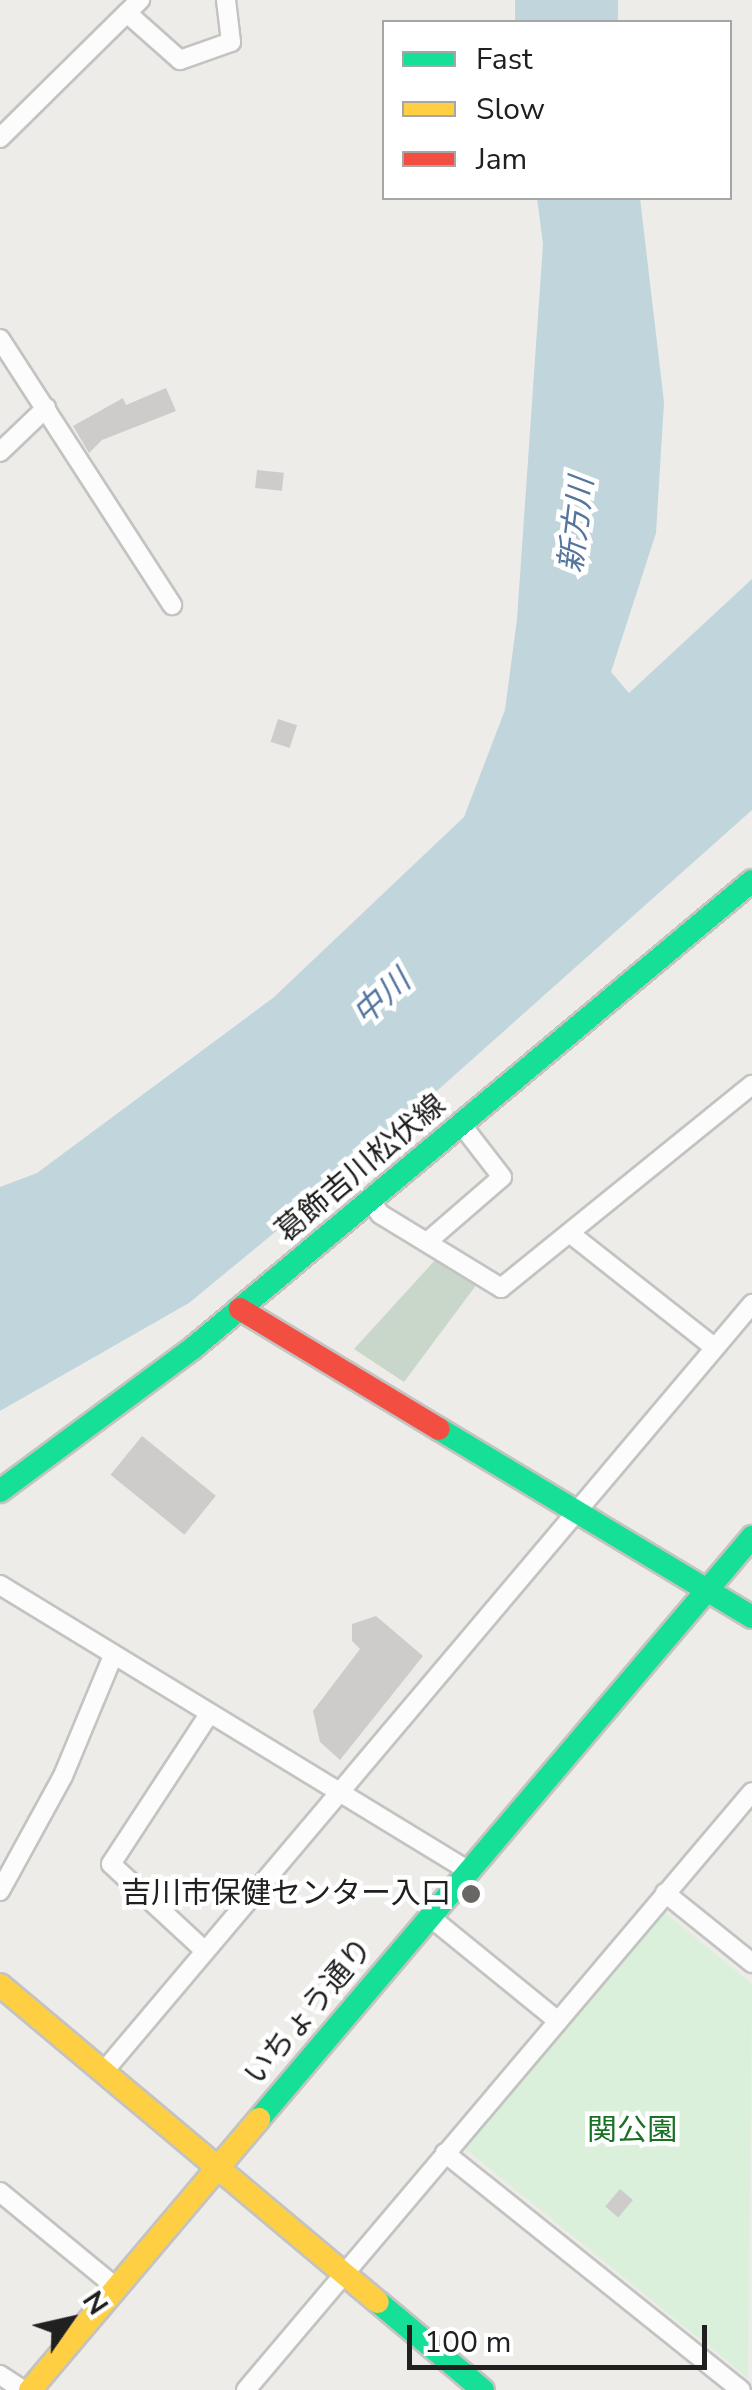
<!DOCTYPE html>
<html>
<head>
<meta charset="utf-8">
<style>
  body { margin:0 }
  #map { position:relative; width:752px; height:2390px; overflow:hidden; background:#edece9; font-family:"Nunito Sans","Noto Sans JP",sans-serif }
  div>[style] { position:absolute }
  .cemetery>* { inset:0; background:#c9d7ca }
  .park>* { inset:0; background:#daf0db }
  .water>* { inset:0; background:#c0d5dc; transform-origin:0 0 }
  .building>* { inset:0; background:#ceccca; transform-origin:0 0 }
  .roads { filter:drop-shadow(2px 0 #c3c3c1) drop-shadow(-2px 0 #c3c3c1) drop-shadow(0 2px #c3c3c1) drop-shadow(0 -2px #c3c3c1) }
  .street>* { height:18px; margin:-9px; padding:0 9px; transform-origin:9px; border-radius:9px; background:#fcfcfc }
  .fast>* { height:22px; margin:-11px; padding:0 11px; transform-origin:11px; border-radius:11px; background:#16e098 }
  .slow>* { height:22px; margin:-11px; padding:0 11px; transform-origin:11px; border-radius:11px; background:#ffcf43 }
  .jam>* { height:22px; margin:-11px; padding:0 11px; transform-origin:11px; border-radius:11px; background:#f24e42 }
  .dots>* { width:28px; height:28px; translate:-50% -50%; box-sizing:border-box; border:5px solid #fff; border-radius:50% }
  span { translate:-50% -50%; white-space:nowrap; text-align:center; line-height:1.15; -webkit-text-stroke:9px #fff; paint-order:stroke }
  .street-label { font-size:30px; color:#202020 }
  .poi-label { font-size:30px; color:#202020 }
  .right { translate:-100% -50%; text-align:right }
  .park-label { font-size:30px; color:#1a7126 }
  .water-label { font-size:32px; color:#54759d; font-style:italic }
  .legend { position:absolute; left:382px; top:20px; width:350px; height:180px; box-sizing:border-box; background:#fff; border:2px solid #a6a6a6; margin:0; padding:12px 18px; list-style:none; font-size:30px; color:#202020 }
  .legend li { display:flex; align-items:center; gap:20px; height:50px }
  .legend b { width:50px; border:2px solid #a6a6a6 }
  .north { position:absolute; left:20px; top:2270px; width:100px; height:100px; -webkit-text-stroke:8px #fff; paint-order:stroke; rotate:56deg; font-size:28px; font-weight:700; line-height:40px; text-align:center; color:#202020 }
  .north::after { content:''; display:block; margin:auto; width:35px; height:45px; background:#202020; clip-path:polygon(50% 0,100% 100%,50% 72%,0 100%) }
  .scale { position:absolute; left:407px; top:2325px; width:300px; height:45px; box-sizing:border-box; border:5px solid #202020; border-top:0; padding-left:12px; font-size:30px; line-height:35px; white-space:nowrap; color:#202020; -webkit-text-stroke:8px #fff; paint-order:stroke }
</style>
</head>
<body>
<div id="map">
  <div class="cemetery">
    <i style="clip-path:polygon(437px 1258px,477px 1284px,404px 1382px,354px 1349px)"></i>
  </div>
  <div class="park">
    <i style="clip-path:polygon(664px 1912px,752px 1984px,748px 2378px,463px 2147px)"></i>
  </div>
  <div class="water">
    <i style="left:515px;top:0;width:103px;height:22px"></i>
    <i style="clip-path:polygon(537px 198px,640px 198px,664px 402px,656px 533px,611px 672px,629px 693px,752px 579px,752px 810px,320px 1195px,189px 1303px,0 1411px,0 1187px,37px 1173px,273px 998px,464px 817px,505px 710px,517px 619px,543px 244px)"></i>
  </div>
  <div class="building">
    <i style="clip-path:polygon(166px 388px,176px 411px,102px 440px,89px 453px,73px 426px,123px 398px,126px 405px)"></i>
    <i style="left:257px;top:470px;width:27px;height:18px;rotate:6deg"></i>
    <i style="left:278px;top:719px;width:20px;height:24px;rotate:18deg"></i>
    <i style="left:142px;top:1436px;width:95px;height:50px;rotate:39deg"></i>
    <i style="clip-path:polygon(376px 1616px,423px 1656px,340px 1760px,320px 1742px,313px 1711px,360px 1649px,352px 1641px,352px 1624px)"></i>
    <i style="left:620px;top:2189px;width:17px;height:23px;rotate:40deg"></i>
  </div>
  <div class="roads">
    <div class="street">
      <i style="left:127px;top:13px;width:71px;rotate:41.6deg"></i>
      <i style="left:180px;top:60px;width:54px;rotate:-19.4deg"></i>
      <i style="left:231px;top:42px;width:42px;rotate:-96.8deg"></i>
      <i style="left:0;top:138px;width:197px;rotate:-44.6deg"></i>
      <i style="left:0;top:339px;width:317px;rotate:57.1deg"></i>
      <i style="left:0;top:452px;width:64px;rotate:-43.7deg"></i>
      <i style="left:370px;top:1200px;width:17px;rotate:54deg"></i>
      <i style="left:380px;top:1214px;width:142px;rotate:31.4deg"></i>
      <i style="left:501px;top:1288px;width:323px;rotate:-39deg"></i>
      <i style="left:572px;top:1235px;width:181px;rotate:38.3deg"></i>
      <i style="left:427px;top:1242px;width:99px;rotate:-40.9deg"></i>
      <i style="left:502px;top:1177px;width:67px;rotate:-127.7deg"></i>
      <i style="left:0;top:1585px;width:549px;rotate:31.38deg"></i>
      <i style="left:0;top:1891px;width:131px;rotate:-61.3deg"></i>
      <i style="left:63px;top:1776px;width:128px;rotate:-67.4deg"></i>
      <i style="left:665px;top:1893px;width:112px;rotate:38.8deg"></i>
      <i style="left:430px;top:1917px;width:165px;rotate:39.1deg"></i>
      <i style="left:205px;top:1951px;width:128px;rotate:-137.2deg"></i>
      <i style="left:111px;top:1864px;width:179px;rotate:-56.8deg"></i>
      <i style="left:105px;top:2070px;width:1003px;rotate:-49.81deg"></i>
      <i style="left:445px;top:2153px;width:379px;rotate:38.7deg"></i>
      <i style="left:0;top:2192px;width:151px;rotate:39.4deg"></i>
      <i style="left:0;top:2375px;width:27px;rotate:33deg"></i>
      <i style="left:246px;top:2390px;width:783px;rotate:-49.76deg"></i>
    </div>
    <div class="fast">
      <i style="left:439px;top:1429px;width:365px;rotate:31deg"></i>
      <i style="left:0;top:1491px;width:240px;rotate:-36.5deg"></i>
      <i style="left:193px;top:1348px;width:728px;rotate:-39.88deg"></i>
      <i style="left:259px;top:2119px;width:763px;rotate:-49.73deg"></i>
      <i style="left:378px;top:2302px;width:137px;rotate:40deg"></i>
    </div>
    <div class="slow">
      <i style="left:0;top:1985px;width:493px;rotate:40deg"></i>
      <i style="left:30px;top:2390px;width:355px;rotate:-49.8deg"></i>
    </div>
    <div class="jam">
      <i style="left:240px;top:1309px;width:232px;rotate:31.1deg"></i>
    </div>
  </div>
  <div class="dots">
    <i style="left:471px;top:1894px;background:#686766"></i>
  </div>
  <div class="street-label">
    <span style="left:361px;top:1169px;rotate:-40deg">葛飾吉川松伏線</span>
    <span style="left:309px;top:2012px;rotate:-50deg">いちょう通り</span>
  </div>
  <div class="poi-label">
    <span class="right" style="left:451px;top:1894px">吉川市保健センター入口</span>
  </div>
  <div class="park-label">
    <span style="left:632px;top:2131px">関公園</span>
  </div>
  <div class="water-label">
    <span style="left:577px;top:525px;rotate:-83deg">新方川</span>
    <span style="left:382px;top:998px;rotate:-42deg">中川</span>
  </div>
  <ul class="legend">
  <li><b style="height:12px;background:#16e098"></b>Fast</li>
  <li><b style="height:12px;background:#ffcf43"></b>Slow</li>
  <li><b style="height:12px;background:#f24e42"></b>Jam</li>
  </ul>
  <div class="north">N</div>
  <div class="scale">100 m</div>
</div>
</body>
</html>
